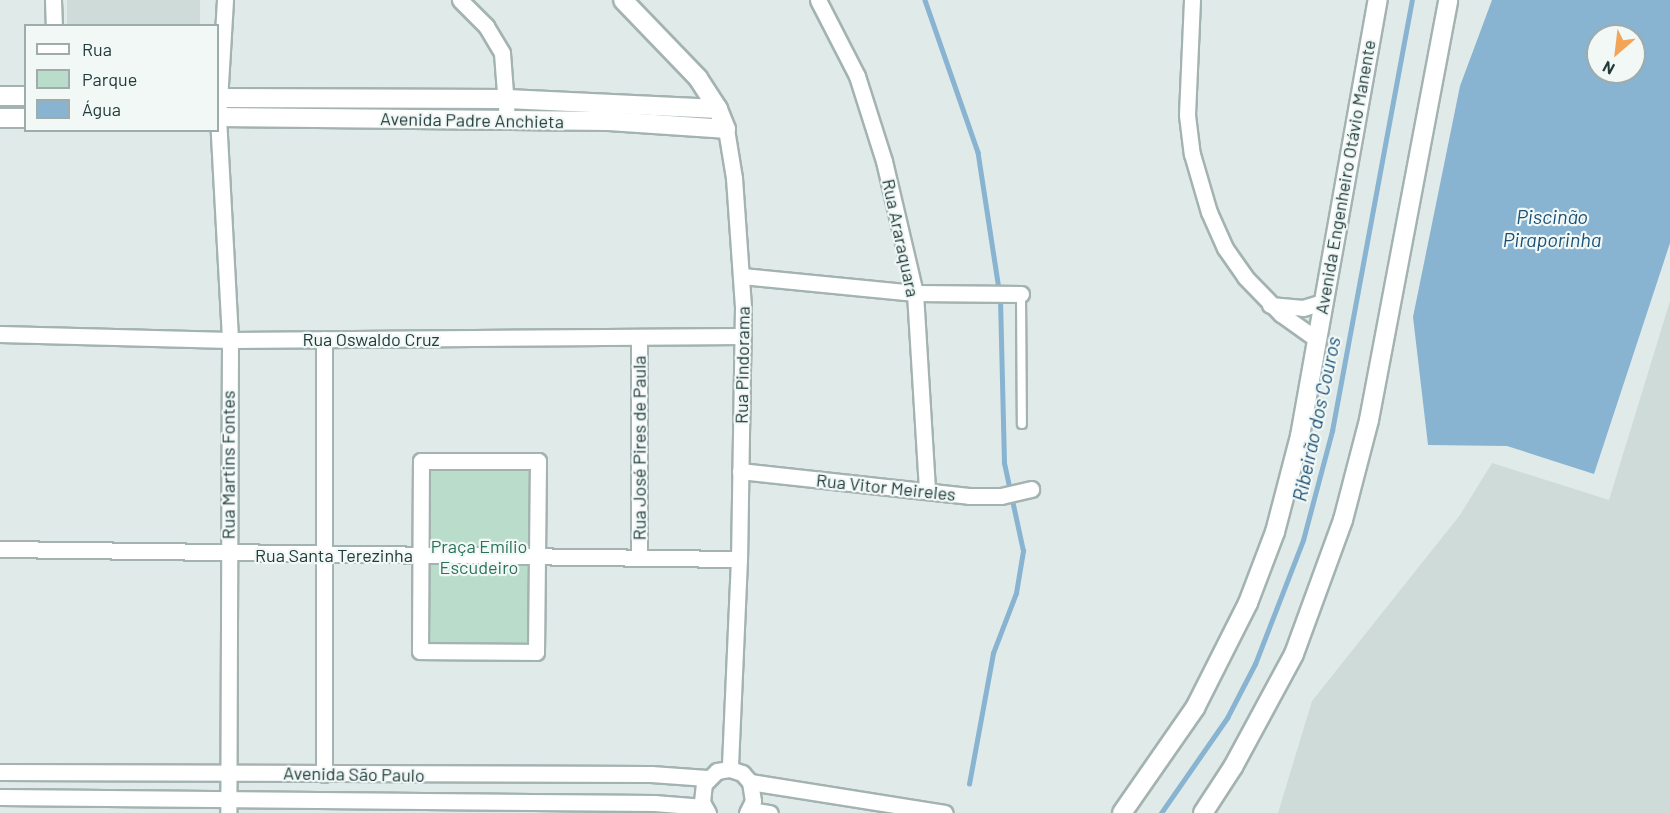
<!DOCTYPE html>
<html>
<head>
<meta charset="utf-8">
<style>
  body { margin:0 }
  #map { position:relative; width:1670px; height:813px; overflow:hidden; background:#e0ebe9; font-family:Barlow,sans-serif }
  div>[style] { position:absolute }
  .built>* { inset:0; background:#cedbd8; transform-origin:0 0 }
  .green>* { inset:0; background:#b9dccb; transform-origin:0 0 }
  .water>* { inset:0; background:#88b3d1 }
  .stream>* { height:4.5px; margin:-2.25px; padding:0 2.25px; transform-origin:2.25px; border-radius:2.25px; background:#88b3d1 }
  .roads { filter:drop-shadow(2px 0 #a3b3b1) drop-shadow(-2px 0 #a3b3b1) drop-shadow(0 2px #a3b3b1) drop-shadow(0 -2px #a3b3b1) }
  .service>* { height:8px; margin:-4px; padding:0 4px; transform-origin:4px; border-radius:4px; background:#fff }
  .minor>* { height:15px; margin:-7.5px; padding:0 7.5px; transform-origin:7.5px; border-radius:7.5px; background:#fff }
  .tertiary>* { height:18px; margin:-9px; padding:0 9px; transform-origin:9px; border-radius:9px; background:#fff }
  .secondary>* { height:18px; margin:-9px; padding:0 9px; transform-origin:9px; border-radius:9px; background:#fff }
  span { translate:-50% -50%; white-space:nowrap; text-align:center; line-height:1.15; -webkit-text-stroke:4.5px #f1f8f6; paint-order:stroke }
  .street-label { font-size:18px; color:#213b3b }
  .park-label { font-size:18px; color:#2b7259 }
  .water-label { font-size:20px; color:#1b5077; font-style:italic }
  .legend { position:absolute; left:24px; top:24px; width:195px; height:108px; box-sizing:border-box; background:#f1f8f6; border:2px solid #9eacab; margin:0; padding:8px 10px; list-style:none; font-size:18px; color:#213b3b }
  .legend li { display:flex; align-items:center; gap:12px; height:30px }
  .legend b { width:30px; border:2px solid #9eacab }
  .north { position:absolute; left:1586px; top:24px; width:60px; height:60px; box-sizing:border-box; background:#f1f8f6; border:2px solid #9eacab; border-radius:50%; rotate:208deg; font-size:16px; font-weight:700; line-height:24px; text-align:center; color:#213b3b }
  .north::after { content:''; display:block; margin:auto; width:21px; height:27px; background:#f2a457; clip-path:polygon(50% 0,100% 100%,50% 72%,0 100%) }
</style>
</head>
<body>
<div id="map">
  <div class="built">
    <i style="left:67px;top:0;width:133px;height:25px"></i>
    <i style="clip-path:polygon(1670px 301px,1670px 813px,1278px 813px,1312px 701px,1460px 515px,1492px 463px,1609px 500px)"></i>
  </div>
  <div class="green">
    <i style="left:534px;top:468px;width:179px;height:106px;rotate:92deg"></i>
  </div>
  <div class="water">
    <i style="clip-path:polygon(evenodd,1492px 0,1670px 0,1670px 243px,1594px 474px,1507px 446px,1428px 445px,1413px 317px,1460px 86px,1492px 0,1598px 36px,1634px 36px,1634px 72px,1598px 72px,1598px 36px)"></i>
  </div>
  <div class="stream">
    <i style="left:925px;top:0;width:161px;rotate:70.8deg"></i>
    <i style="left:978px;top:152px;width:140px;rotate:81.3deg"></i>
    <i style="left:969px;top:784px;width:133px;rotate:-79.6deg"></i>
    <i style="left:993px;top:653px;width:64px;rotate:-69deg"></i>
    <i style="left:1016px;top:593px;width:43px;rotate:-80.5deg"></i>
    <i style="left:1023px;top:551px;width:90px;rotate:-102.2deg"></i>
    <i style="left:1004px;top:463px;width:165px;rotate:-91.4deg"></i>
    <i style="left:1161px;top:813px;width:116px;rotate:-55.2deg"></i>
    <i style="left:1227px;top:718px;width:61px;rotate:-62.6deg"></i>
    <i style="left:1255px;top:664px;width:133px;rotate:-68.8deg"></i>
    <i style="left:1303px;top:540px;width:113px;rotate:-75.1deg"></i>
    <i style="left:1332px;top:431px;width:438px;rotate:-79.5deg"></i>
  </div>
  <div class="roads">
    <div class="service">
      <i style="left:1021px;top:294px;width:130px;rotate:89.6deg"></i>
    </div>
    <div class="minor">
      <i style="left:53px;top:0;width:26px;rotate:88deg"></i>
      <i style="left:225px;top:0;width:117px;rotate:93.4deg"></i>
      <i style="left:218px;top:117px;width:223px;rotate:86.9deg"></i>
      <i style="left:230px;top:340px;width:473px;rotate:90.2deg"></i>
      <i style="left:460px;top:0;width:37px;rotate:45deg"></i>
      <i style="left:486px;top:26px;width:31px;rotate:59deg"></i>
      <i style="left:502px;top:53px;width:67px;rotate:85.7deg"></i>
      <i style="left:818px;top:0;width:85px;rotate:62.8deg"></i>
      <i style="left:857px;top:76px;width:89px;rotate:72.4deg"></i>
      <i style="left:884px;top:161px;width:136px;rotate:76.8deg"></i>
      <i style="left:915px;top:293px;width:198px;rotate:86.5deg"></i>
      <i style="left:1192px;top:0;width:115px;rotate:92.5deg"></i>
      <i style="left:1187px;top:115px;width:39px;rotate:83deg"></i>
      <i style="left:1192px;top:154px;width:60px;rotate:73.7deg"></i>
      <i style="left:1209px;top:212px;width:39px;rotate:66deg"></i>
      <i style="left:1225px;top:248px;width:35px;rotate:55deg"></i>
      <i style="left:1245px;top:277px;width:52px;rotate:45.8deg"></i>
      <i style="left:1281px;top:314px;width:43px;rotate:35.5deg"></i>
      <i style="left:726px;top:129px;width:50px;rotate:80.7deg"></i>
      <i style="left:734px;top:178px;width:130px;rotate:86deg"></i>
      <i style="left:743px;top:308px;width:251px;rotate:90.9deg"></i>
      <i style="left:739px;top:559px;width:210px;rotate:92.5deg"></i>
      <i style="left:742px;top:276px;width:174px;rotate:5.6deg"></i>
      <i style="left:915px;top:293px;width:106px;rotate:0.5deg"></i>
      <i style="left:1270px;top:305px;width:33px;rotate:5deg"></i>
      <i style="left:1303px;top:308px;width:21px;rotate:-17deg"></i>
      <i style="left:0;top:334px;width:230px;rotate:1.5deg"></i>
      <i style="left:230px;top:340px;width:513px;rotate:-0.45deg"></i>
      <i style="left:639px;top:337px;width:221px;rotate:90deg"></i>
      <i style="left:324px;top:339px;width:435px;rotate:90deg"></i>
      <i style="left:421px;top:461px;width:117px"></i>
      <i style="left:538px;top:461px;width:191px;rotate:90.6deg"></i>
      <i style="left:536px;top:652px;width:116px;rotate:-179.5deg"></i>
      <i style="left:420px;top:651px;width:190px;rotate:-89.7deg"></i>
      <i style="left:740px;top:471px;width:230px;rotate:6.2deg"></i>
      <i style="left:969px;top:496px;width:32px"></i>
      <i style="left:1001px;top:496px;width:31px;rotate:-13deg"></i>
      <i style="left:0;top:549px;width:739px;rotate:0.78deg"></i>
      <i style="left:0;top:772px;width:651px;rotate:0.18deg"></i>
      <i style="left:651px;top:774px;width:56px;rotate:4.1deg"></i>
      <i style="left:750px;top:782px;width:197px;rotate:9deg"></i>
      <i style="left:0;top:797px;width:654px;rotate:0.53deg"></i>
      <i style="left:654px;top:803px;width:50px;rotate:4.6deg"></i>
      <i style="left:750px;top:810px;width:20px;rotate:9deg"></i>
      <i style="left:708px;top:813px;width:13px;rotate:-119deg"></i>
      <i style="left:702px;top:802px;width:18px;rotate:-84deg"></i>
      <i style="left:704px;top:784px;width:18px;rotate:-45deg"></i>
      <i style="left:717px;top:771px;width:13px;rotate:-9deg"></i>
      <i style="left:730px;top:769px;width:13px;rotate:18deg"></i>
      <i style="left:742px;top:773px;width:12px;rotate:48deg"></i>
      <i style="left:750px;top:782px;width:19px;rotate:81deg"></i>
      <i style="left:753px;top:801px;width:13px;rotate:117deg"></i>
    </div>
    <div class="tertiary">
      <i style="left:0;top:96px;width:26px"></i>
      <i style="left:218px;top:98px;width:289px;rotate:0.2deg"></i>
      <i style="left:507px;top:99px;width:211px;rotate:2.7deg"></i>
      <i style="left:218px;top:117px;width:391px;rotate:0.6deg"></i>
      <i style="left:609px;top:121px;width:117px;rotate:3.9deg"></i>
      <i style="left:726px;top:129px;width:22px;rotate:-112deg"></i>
      <i style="left:718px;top:109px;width:37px;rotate:-123deg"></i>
      <i style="left:698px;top:78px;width:108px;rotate:-133.9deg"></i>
      <i style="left:0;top:118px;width:26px"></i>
    </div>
    <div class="secondary">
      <i style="left:1122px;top:813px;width:128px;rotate:-55.2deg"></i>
      <i style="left:1195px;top:708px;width:118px;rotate:-63.2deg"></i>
      <i style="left:1248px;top:603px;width:76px;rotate:-69.2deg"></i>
      <i style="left:1275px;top:532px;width:99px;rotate:-75.4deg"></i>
      <i style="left:1300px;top:436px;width:443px;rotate:-79.9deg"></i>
      <i style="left:1203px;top:813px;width:55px;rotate:-56.9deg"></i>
      <i style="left:1233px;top:767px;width:128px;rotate:-61.6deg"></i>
      <i style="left:1294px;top:654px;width:143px;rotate:-69.9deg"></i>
      <i style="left:1343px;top:520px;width:103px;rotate:-75.4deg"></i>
      <i style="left:1369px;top:420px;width:427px;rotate:-79.3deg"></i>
    </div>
  </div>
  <div class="street-label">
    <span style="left:472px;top:120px;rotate:1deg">Avenida Padre Anchieta</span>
    <span style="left:1345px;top:177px;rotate:-80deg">Avenida Engenheiro Otávio Manente</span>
    <span style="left:901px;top:238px;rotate:78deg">Rua Araraquara</span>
    <span style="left:371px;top:339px">Rua Oswaldo Cruz</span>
    <span style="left:742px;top:365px;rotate:-89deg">Rua Pindorama</span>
    <span style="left:639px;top:448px;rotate:-90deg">Rua José Pires de Paula</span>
    <span style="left:228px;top:465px;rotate:-90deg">Rua Martins Fontes</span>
    <span style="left:886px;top:487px;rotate:6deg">Rua Vitor Meireles</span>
    <span style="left:334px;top:555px">Rua Santa Terezinha</span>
    <span style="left:354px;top:774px;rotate:1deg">Avenida São Paulo</span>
  </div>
  <div class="park-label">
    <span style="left:479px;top:557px">Praça Emílio<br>Escudeiro</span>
  </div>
  <div class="water-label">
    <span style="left:1552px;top:228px">Piscinão<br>Piraporinha</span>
    <span style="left:1316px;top:419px;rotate:-78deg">Ribeirão dos Couros</span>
  </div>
  <ul class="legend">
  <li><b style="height:8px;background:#fff"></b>Rua</li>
  <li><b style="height:16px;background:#b9dccb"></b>Parque</li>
  <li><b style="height:16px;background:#88b3d1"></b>Água</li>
  </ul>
  <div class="north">N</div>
</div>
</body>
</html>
